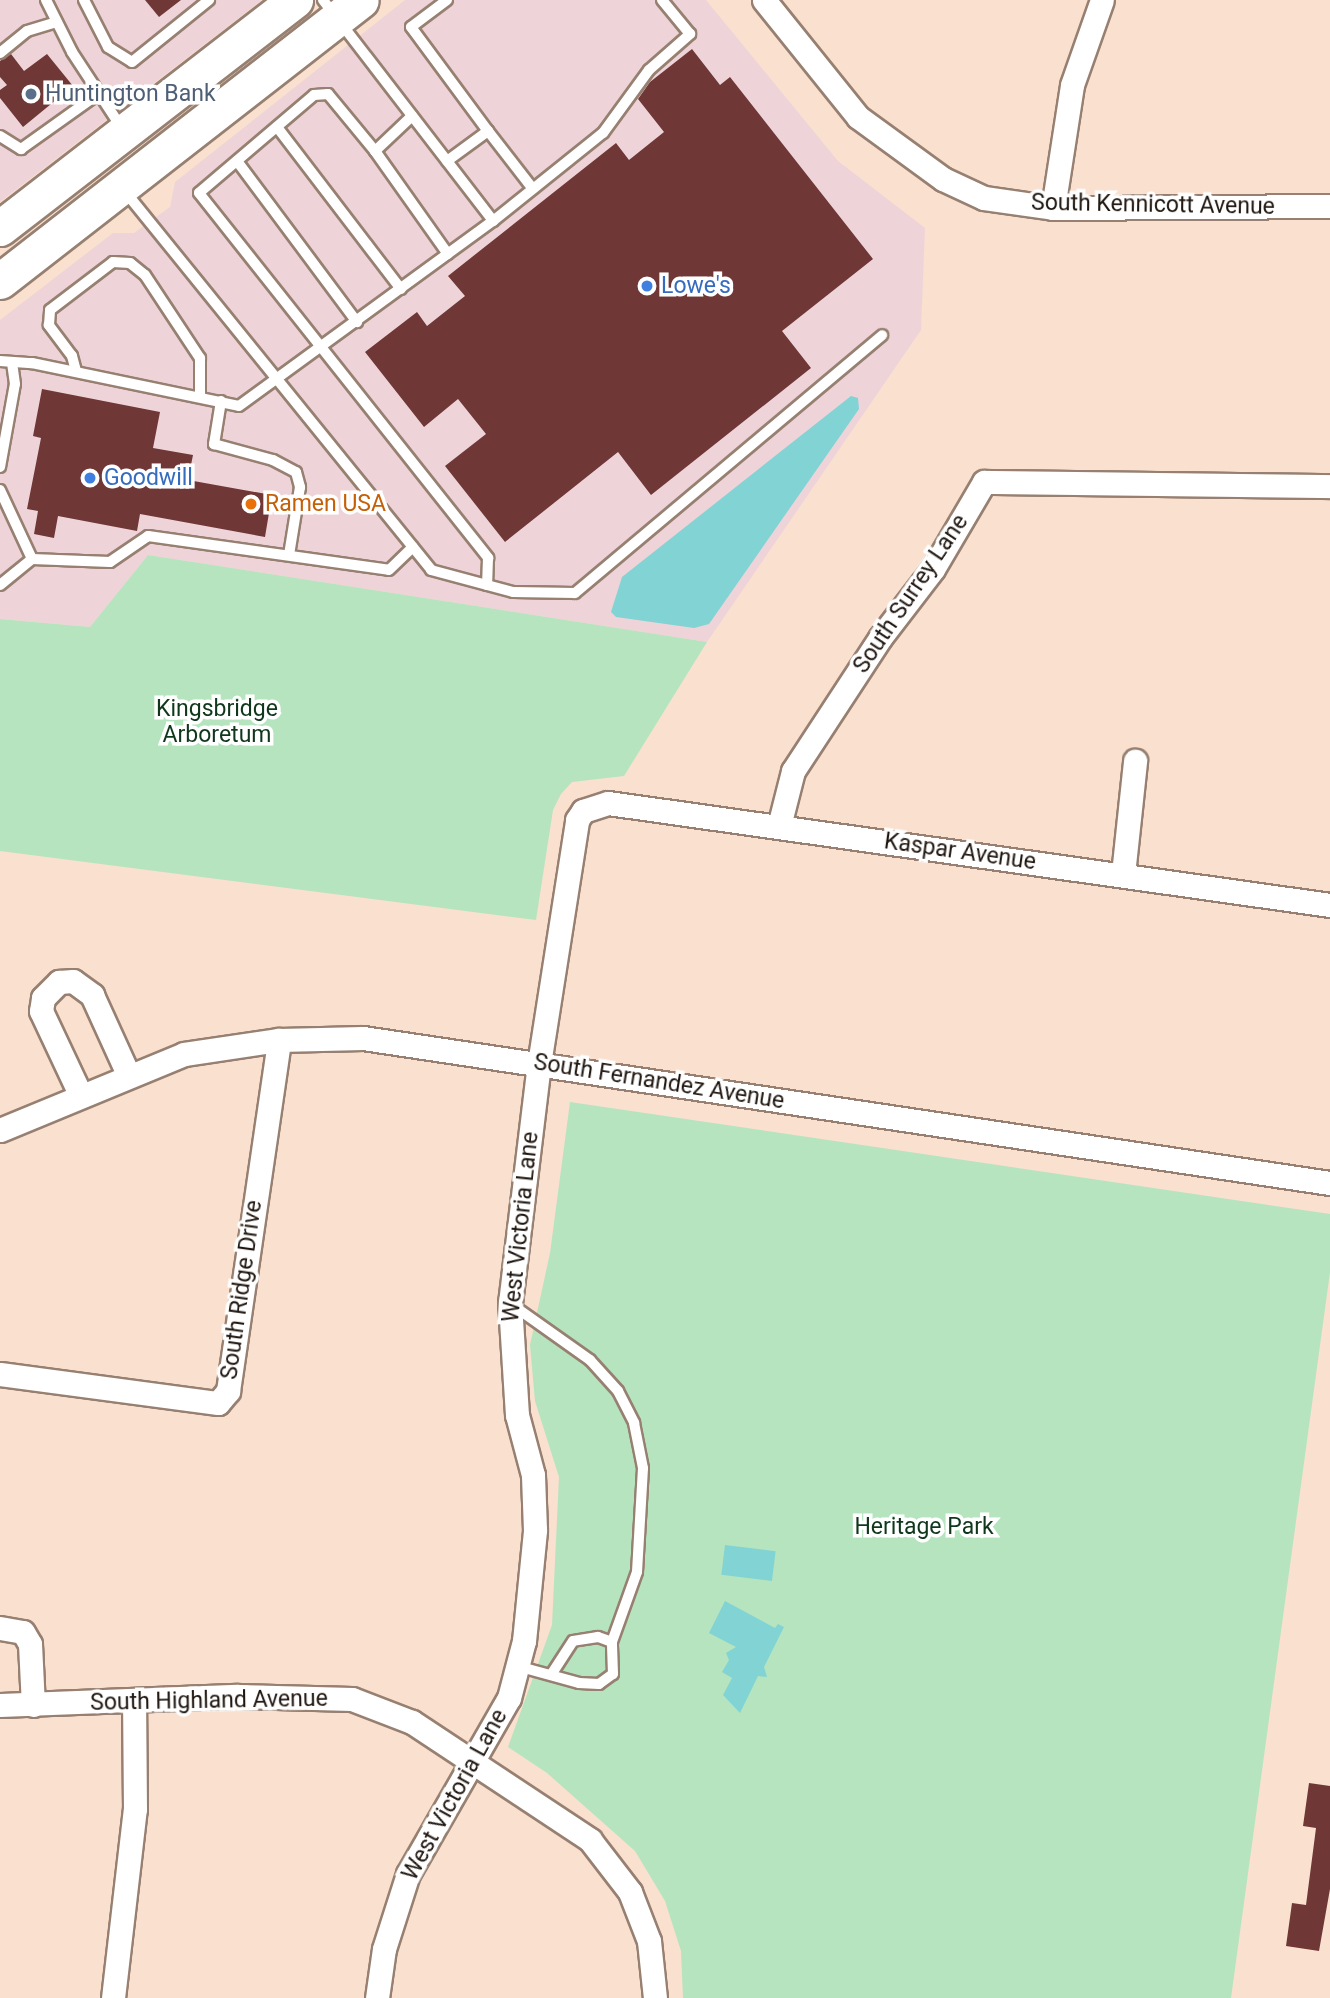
<!DOCTYPE html>
<html>
<head>
<meta charset="utf-8">
<style>
  body { margin:0 }
  #map { position:relative; width:1330px; height:1998px; overflow:hidden; background:#f9e0cf; font-family:Roboto,sans-serif }
  div>[style] { position:absolute }
  .commercial>* { inset:0; background:#eed4d9 }
  .green>* { inset:0; background:#b6e4bf }
  .water>* { inset:0; background:#81d3d4; transform-origin:0 0 }
  .building>* { inset:0; background:#6f3735 }
  .roads { filter:drop-shadow(2px 0 #978071) drop-shadow(-2px 0 #978071) drop-shadow(0 2px #978071) drop-shadow(0 -2px #978071) }
  .lane>* { height:10px; margin:-5px; padding:0 5px; transform-origin:5px; border-radius:5px; background:#fff }
  .street>* { height:23px; margin:-11.5px; padding:0 11.5px; transform-origin:11.5px; border-radius:11.5px; background:#fff }
  .primary>* { height:35px; margin:-17.5px; padding:0 17.5px; transform-origin:17.5px; border-radius:17.5px; background:#fff }
  .dots>* { width:19px; height:19px; translate:-50% -50%; box-sizing:border-box; border:4px solid #fff; border-radius:50% }
  span { translate:-50% -50%; white-space:nowrap; text-align:center; line-height:1.15; -webkit-text-stroke:7px #fff; paint-order:stroke }
  .service-label { font-size:23px; color:#4e5e75 }
  .left { translate:0 -50%; text-align:left }
  .street-label { font-size:23px; color:#1f1610 }
  .shop-label { font-size:23px; color:#366cbe }
  .food-label { font-size:23px; color:#c56008 }
  .park-label { font-size:23px; color:#10371c }
</style>
</head>
<body>
<div id="map">
  <div class="commercial">
    <i style="clip-path:polygon(0 0,262px 0,0 202px)"></i>
    <i style="clip-path:polygon(405px 0,706px 0,838px 161px,925px 228px,921px 330px,707px 642px,148px 555px,90px 627px,0 619px,0 320px,113px 233px,134px 233px,170px 207px,175px 182px)"></i>
  </div>
  <div class="green">
    <i style="clip-path:polygon(148px 555px,707px 642px,624px 776px,572px 782px,561px 794px,553px 810px,536px 920px,0 851px,0 619px,90px 627px)"></i>
    <i style="clip-path:polygon(570px 1102px,1330px 1214px,1330px 1272px,1231px 1998px,683px 1998px,681px 1951px,665px 1901px,635px 1851px,547px 1773px,508px 1747px,552px 1625px,559px 1477px,535px 1401px,530px 1345px,550px 1253px)"></i>
  </div>
  <div class="water">
    <i style="clip-path:polygon(851px 396px,858px 398px,859px 409px,709px 624px,694px 628px,616px 617px,611px 612px,622px 577px)"></i>
    <i style="left:725px;top:1545px;width:51px;height:30px;rotate:7deg"></i>
    <i style="clip-path:polygon(725px 1601px,775px 1628px,778px 1624px,784px 1627px,764px 1667px,767px 1677px,758px 1676px,740px 1713px,723px 1695px,732px 1678px,722px 1672px,729px 1660px,726px 1653px,736px 1647px,709px 1633px)"></i>
  </div>
  <div class="building">
    <i style="clip-path:polygon(145px 0,181px 0,159px 17px)"></i>
    <i style="clip-path:polygon(692px 49px,720px 85px,730px 77px,873px 259px,782px 331px,811px 368px,651px 495px,618px 452px,505px 542px,445px 466px,486px 434px,458px 399px,424px 427px,365px 352px,417px 312px,427px 326px,465px 296px,448px 276px,616px 143px,629px 160px,664px 132px,638px 99px,650px 82px)"></i>
    <i style="clip-path:polygon(11px 54px,24px 71px,47px 54px,73px 86px,23px 127px,0 98px,0 90px,7px 85px,0 77px,0 61px)"></i>
    <i style="clip-path:polygon(42px 389px,160px 412px,153px 448px,193px 455px,188px 480px,272px 495px,265px 537px,140px 514px,137px 531px,58px 516px,54px 538px,34px 534px,38px 511px,27px 509px,41px 438px,33px 436px)"></i>
    <i style="clip-path:polygon(1309px 1783px,1330px 1786px,1330px 1889px,1319px 1951px,1286px 1946px,1292px 1903px,1306px 1905px,1316px 1828px,1303px 1826px)"></i>
  </div>
  <div class="roads">
    <div class="lane">
      <i style="left:46px;top:0;width:58px;rotate:63.4deg"></i>
      <i style="left:72px;top:52px;width:90px;rotate:56.8deg"></i>
      <i style="left:84px;top:0;width:53px;rotate:62.9deg"></i>
      <i style="left:108px;top:47px;width:28px;rotate:32deg"></i>
      <i style="left:132px;top:62px;width:99px;rotate:-38.8deg"></i>
      <i style="left:323px;top:0;width:279px;rotate:52.4deg"></i>
      <i style="left:447px;top:0;width:45px;rotate:143.1deg"></i>
      <i style="left:411px;top:27px;width:129px;rotate:53.5deg"></i>
      <i style="left:0;top:53px;width:35px;rotate:-39deg"></i>
      <i style="left:27px;top:31px;width:31px;rotate:-17deg"></i>
      <i style="left:412px;top:116px;width:51px;rotate:136.6deg"></i>
      <i style="left:375px;top:151px;width:126px;rotate:54.7deg"></i>
      <i style="left:277px;top:127px;width:204px;rotate:52.6deg"></i>
      <i style="left:0;top:136px;width:25px;rotate:32deg"></i>
      <i style="left:21px;top:149px;width:95px;rotate:-35.5deg"></i>
      <i style="left:375px;top:151px;width:74px;rotate:-129.5deg"></i>
      <i style="left:328px;top:94px;width:14px;rotate:176deg"></i>
      <i style="left:314px;top:95px;width:151px;rotate:139.6deg"></i>
      <i style="left:199px;top:193px;width:466px;rotate:51.6deg"></i>
      <i style="left:488px;top:558px;width:27px;rotate:92deg"></i>
      <i style="left:237px;top:161px;width:201px;rotate:53.3deg"></i>
      <i style="left:447px;top:161px;width:51px;rotate:-36.2deg"></i>
      <i style="left:488px;top:131px;width:73px;rotate:52.2deg"></i>
      <i style="left:123px;top:189px;width:490px;rotate:51deg"></i>
      <i style="left:431px;top:570px;width:85px;rotate:15deg"></i>
      <i style="left:513px;top:592px;width:62px;rotate:0.9deg"></i>
      <i style="left:575px;top:593px;width:401px;rotate:-40deg"></i>
      <i style="left:0;top:361px;width:32px;rotate:4deg"></i>
      <i style="left:32px;top:363px;width:211px;rotate:11.7deg"></i>
      <i style="left:239px;top:406px;width:314px;rotate:-36.1deg"></i>
      <i style="left:493px;top:221px;width:141px;rotate:-38.7deg"></i>
      <i style="left:603px;top:133px;width:78px;rotate:-53.9deg"></i>
      <i style="left:649px;top:70px;width:55px;rotate:-41.3deg"></i>
      <i style="left:690px;top:34px;width:44px;rotate:-129.5deg"></i>
      <i style="left:76px;top:371px;width:16px;rotate:-105deg"></i>
      <i style="left:72px;top:356px;width:39px;rotate:-127deg"></i>
      <i style="left:49px;top:325px;width:15px;rotate:-86deg"></i>
      <i style="left:50px;top:310px;width:79px;rotate:-37.3deg"></i>
      <i style="left:113px;top:262px;width:17px;rotate:3deg"></i>
      <i style="left:130px;top:263px;width:19px;rotate:39deg"></i>
      <i style="left:145px;top:275px;width:100px;rotate:56.5deg"></i>
      <i style="left:200px;top:358px;width:38px;rotate:90deg"></i>
      <i style="left:221px;top:401px;width:44px;rotate:99.2deg"></i>
      <i style="left:214px;top:444px;width:61px;rotate:15.2deg"></i>
      <i style="left:273px;top:460px;width:26px;rotate:28deg"></i>
      <i style="left:296px;top:472px;width:16px;rotate:75deg"></i>
      <i style="left:300px;top:487px;width:69px;rotate:99.2deg"></i>
      <i style="left:0;top:467px;width:84px;rotate:-79.8deg"></i>
      <i style="left:15px;top:384px;width:22px;rotate:-98deg"></i>
      <i style="left:0;top:490px;width:76px;rotate:65.1deg"></i>
      <i style="left:0;top:585px;width:41px;rotate:-39.1deg"></i>
      <i style="left:32px;top:559px;width:78px;rotate:2.2deg"></i>
      <i style="left:110px;top:562px;width:46px;rotate:-34.4deg"></i>
      <i style="left:148px;top:536px;width:243px;rotate:8deg"></i>
      <i style="left:389px;top:570px;width:33px;rotate:-44deg"></i>
      <i style="left:511px;top:1304px;width:97px;rotate:35.3deg"></i>
      <i style="left:590px;top:1360px;width:42px;rotate:47.9deg"></i>
      <i style="left:618px;top:1391px;width:36px;rotate:63deg"></i>
      <i style="left:634px;top:1423px;width:46px;rotate:78.7deg"></i>
      <i style="left:643px;top:1468px;width:104px;rotate:93.3deg"></i>
      <i style="left:637px;top:1572px;width:74px;rotate:109.7deg"></i>
      <i style="left:517px;top:1666px;width:64px;rotate:15.3deg"></i>
      <i style="left:579px;top:1683px;width:20px;rotate:3deg"></i>
      <i style="left:599px;top:1684px;width:17px;rotate:-36deg"></i>
      <i style="left:613px;top:1674px;width:32px;rotate:-92deg"></i>
      <i style="left:612px;top:1642px;width:15px;rotate:-160deg"></i>
      <i style="left:598px;top:1637px;width:25px;rotate:171deg"></i>
      <i style="left:573px;top:1641px;width:40px;rotate:122.9deg"></i>
    </div>
    <div class="street">
      <i style="left:764px;top:0;width:150px;rotate:51.2deg"></i>
      <i style="left:858px;top:117px;width:105px;rotate:36.1deg"></i>
      <i style="left:943px;top:179px;width:45px;rotate:24.9deg"></i>
      <i style="left:984px;top:198px;width:70px;rotate:8.2deg"></i>
      <i style="left:1053px;top:208px;width:277px;rotate:-0.4deg"></i>
      <i style="left:1053px;top:208px;width:124px;rotate:-81.2deg"></i>
      <i style="left:1072px;top:85px;width:90px;rotate:-70.6deg"></i>
      <i style="left:779px;top:826px;width:57px;rotate:-75.7deg"></i>
      <i style="left:793px;top:771px;width:159px;rotate:-56.8deg"></i>
      <i style="left:880px;top:638px;width:87px;rotate:-52.5deg"></i>
      <i style="left:933px;top:569px;width:101px;rotate:-59.6deg"></i>
      <i style="left:984px;top:482px;width:346px;rotate:0.7deg"></i>
      <i style="left:1123px;top:874px;width:114px;rotate:-83.9deg"></i>
      <i style="left:81px;top:1096px;width:94px;rotate:-115.2deg"></i>
      <i style="left:41px;top:1011px;width:13px;rotate:-81deg"></i>
      <i style="left:43px;top:998px;width:23px;rotate:-45deg"></i>
      <i style="left:59px;top:982px;width:14px;rotate:-4deg"></i>
      <i style="left:73px;top:981px;width:24px;rotate:36deg"></i>
      <i style="left:92px;top:995px;width:87px;rotate:65.5deg"></i>
      <i style="left:0;top:1130px;width:199px;rotate:-22.4deg"></i>
      <i style="left:184px;top:1054px;width:96px;rotate:-8.4deg"></i>
      <i style="left:279px;top:1040px;width:84px;rotate:-1.4deg"></i>
      <i style="left:363px;top:1038px;width:978px;rotate:8.53deg"></i>
      <i style="left:0;top:1374px;width:220px;rotate:7.6deg"></i>
      <i style="left:218px;top:1403px;width:16px;rotate:-50deg"></i>
      <i style="left:228px;top:1391px;width:355px;rotate:-81.7deg"></i>
      <i style="left:0;top:1628px;width:23px;rotate:10deg"></i>
      <i style="left:23px;top:1632px;width:14px;rotate:60deg"></i>
      <i style="left:30px;top:1644px;width:61px;rotate:87.2deg"></i>
      <i style="left:0;top:1705px;width:238px;rotate:-2.2deg"></i>
      <i style="left:238px;top:1696px;width:114px;rotate:1.5deg"></i>
      <i style="left:352px;top:1699px;width:64px;rotate:21deg"></i>
      <i style="left:412px;top:1722px;width:214px;rotate:33.5deg"></i>
      <i style="left:590px;top:1840px;width:66px;rotate:52.4deg"></i>
      <i style="left:630px;top:1892px;width:53px;rotate:68.8deg"></i>
      <i style="left:649px;top:1941px;width:57px;rotate:84deg"></i>
      <i style="left:113px;top:1998px;width:190px;rotate:-83.4deg"></i>
      <i style="left:135px;top:1809px;width:107px;rotate:-90.5deg"></i>
      <i style="left:377px;top:1998px;width:49px;rotate:-81.9deg"></i>
      <i style="left:384px;top:1949px;width:79px;rotate:-72.3deg"></i>
      <i style="left:408px;top:1874px;width:203px;rotate:-60.2deg"></i>
      <i style="left:509px;top:1698px;width:59px;rotate:-75.3deg"></i>
      <i style="left:524px;top:1641px;width:112px;rotate:-84.3deg"></i>
      <i style="left:535px;top:1530px;width:55px;rotate:-92.1deg"></i>
      <i style="left:533px;top:1475px;width:62px;rotate:-104.9deg"></i>
      <i style="left:517px;top:1415px;width:112px;rotate:-93.6deg"></i>
      <i style="left:510px;top:1303px;width:241px;rotate:-83.1deg"></i>
      <i style="left:539px;top:1064px;width:247px;rotate:-81.1deg"></i>
      <i style="left:577px;top:820px;width:11px;rotate:-56deg"></i>
      <i style="left:583px;top:811px;width:26px;rotate:-18deg"></i>
      <i style="left:608px;top:803px;width:729px;rotate:8.04deg"></i>
    </div>
    <div class="primary">
      <i style="left:0;top:228px;width:373px;rotate:-37.7deg"></i>
      <i style="left:0;top:281px;width:457px;rotate:-37.9deg"></i>
    </div>
  </div>
  <div class="dots">
    <i style="left:31px;top:94px;background:#5c6f8a"></i>
    <i style="left:647px;top:286px;background:#3f7fe0"></i>
    <i style="left:90px;top:478px;background:#3f7fe0"></i>
    <i style="left:251px;top:504px;background:#e8710a"></i>
  </div>
  <div class="service-label">
    <span class="left" style="left:45px;top:94px">Huntington Bank</span>
  </div>
  <div class="street-label">
    <span style="left:1153px;top:205px;rotate:1deg">South Kennicott Avenue</span>
    <span style="left:911px;top:594px;rotate:-56deg">South Surrey Lane</span>
    <span style="left:960px;top:852px;rotate:8deg">Kaspar Avenue</span>
    <span style="left:659px;top:1082px;rotate:9deg">South Fernandez Avenue</span>
    <span style="left:521px;top:1227px;rotate:-84deg">West Victoria Lane</span>
    <span style="left:242px;top:1290px;rotate:-82deg">South Ridge Drive</span>
    <span style="left:209px;top:1701px;rotate:-1deg">South Highland Avenue</span>
    <span style="left:455px;top:1795px;rotate:-61deg">West Victoria Lane</span>
  </div>
  <div class="shop-label">
    <span class="left" style="left:661px;top:286px">Lowe's</span>
    <span class="left" style="left:104px;top:478px">Goodwill</span>
  </div>
  <div class="food-label">
    <span class="left" style="left:265px;top:504px">Ramen USA</span>
  </div>
  <div class="park-label">
    <span style="left:217px;top:722px">Kingsbridge<br>Arboretum</span>
    <span style="left:924px;top:1527px">Heritage Park</span>
  </div>
</div>
</body>
</html>
